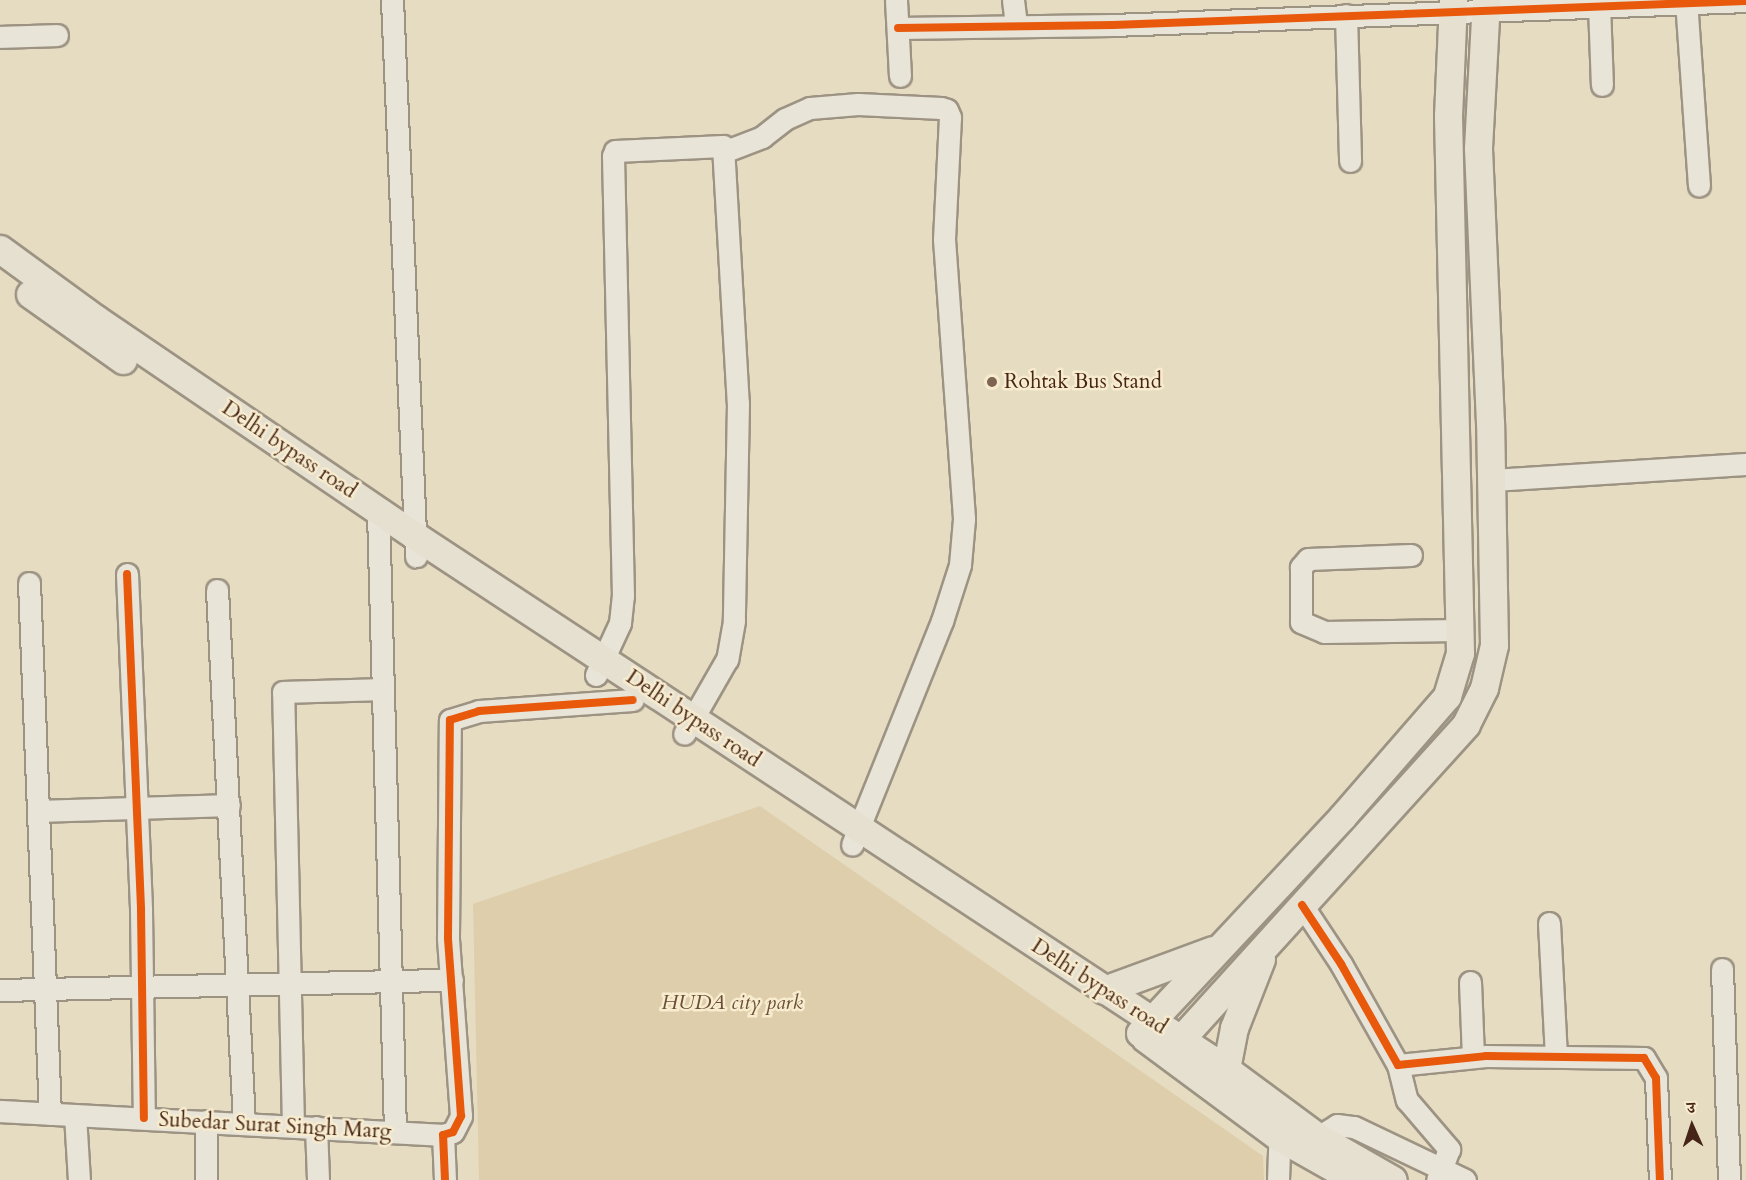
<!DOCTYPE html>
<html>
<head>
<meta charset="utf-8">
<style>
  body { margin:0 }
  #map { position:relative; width:1746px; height:1180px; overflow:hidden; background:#e6dcc2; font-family:Cardo,"Noto Serif Devanagari",serif }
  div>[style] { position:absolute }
  .green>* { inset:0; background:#deceab }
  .roads { filter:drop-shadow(2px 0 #9d9383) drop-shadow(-2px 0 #9d9383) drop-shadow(0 2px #9d9383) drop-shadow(0 -2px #9d9383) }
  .minor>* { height:21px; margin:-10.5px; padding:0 10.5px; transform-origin:10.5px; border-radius:10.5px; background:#e9e4d8 }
  .major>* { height:27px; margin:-13.5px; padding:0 13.5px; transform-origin:13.5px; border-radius:13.5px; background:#e6e0d1 }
  .cycleway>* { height:8px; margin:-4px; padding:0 4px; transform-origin:4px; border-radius:4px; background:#e8590c }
  .dots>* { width:16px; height:16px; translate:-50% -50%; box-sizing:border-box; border:3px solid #f8ecce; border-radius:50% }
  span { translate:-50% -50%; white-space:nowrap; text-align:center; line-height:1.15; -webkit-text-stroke:5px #f8ecce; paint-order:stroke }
  .poi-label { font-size:21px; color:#462417 }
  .left { translate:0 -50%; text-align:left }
  .street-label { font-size:21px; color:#462417 }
  .park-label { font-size:21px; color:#6a4c37; font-style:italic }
  .north { position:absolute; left:1662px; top:1096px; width:60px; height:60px; -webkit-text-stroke:4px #f8ecce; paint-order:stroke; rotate:357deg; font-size:16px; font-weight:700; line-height:24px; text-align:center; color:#462417 }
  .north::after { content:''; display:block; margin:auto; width:21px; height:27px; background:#462417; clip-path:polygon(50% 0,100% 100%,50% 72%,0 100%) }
</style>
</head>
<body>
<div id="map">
  <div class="green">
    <i style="clip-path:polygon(760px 806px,1263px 1156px,1264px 1180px,479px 1180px,473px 904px)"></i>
  </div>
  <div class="roads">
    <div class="minor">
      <i style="left:392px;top:0;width:557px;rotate:87.53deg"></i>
      <i style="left:896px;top:0;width:76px;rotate:87deg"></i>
      <i style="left:1013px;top:0;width:26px;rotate:83deg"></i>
      <i style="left:1686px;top:0;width:186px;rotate:86deg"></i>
      <i style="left:1599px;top:5px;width:80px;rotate:87.9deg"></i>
      <i style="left:1346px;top:15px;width:146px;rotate:88.4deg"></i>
      <i style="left:898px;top:28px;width:215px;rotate:-0.8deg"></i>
      <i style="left:1113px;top:25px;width:633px;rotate:-2.17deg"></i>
      <i style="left:0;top:37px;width:57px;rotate:-2deg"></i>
      <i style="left:726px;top:151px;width:39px;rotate:-21deg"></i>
      <i style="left:762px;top:137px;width:29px;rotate:-38deg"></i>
      <i style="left:785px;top:119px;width:27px;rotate:-24deg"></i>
      <i style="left:810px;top:108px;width:48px;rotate:-4.8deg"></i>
      <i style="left:858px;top:104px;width:83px;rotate:2.8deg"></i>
      <i style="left:941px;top:108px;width:6px;rotate:18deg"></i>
      <i style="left:947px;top:110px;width:8px;rotate:67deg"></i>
      <i style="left:950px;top:117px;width:122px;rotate:92.8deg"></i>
      <i style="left:944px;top:239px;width:281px;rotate:85.9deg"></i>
      <i style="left:964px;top:519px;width:46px;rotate:95deg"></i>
      <i style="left:960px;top:565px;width:59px;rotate:107.8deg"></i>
      <i style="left:942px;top:621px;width:241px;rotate:111.9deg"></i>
      <i style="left:1491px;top:480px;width:256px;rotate:-3.6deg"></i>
      <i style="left:378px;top:511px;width:621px;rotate:88.43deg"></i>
      <i style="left:1411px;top:555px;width:103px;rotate:177.8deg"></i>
      <i style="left:1308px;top:559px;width:11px;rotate:131deg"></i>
      <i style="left:1301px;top:567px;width:55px;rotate:90deg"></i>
      <i style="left:1301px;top:622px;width:25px;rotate:23deg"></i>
      <i style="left:1324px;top:632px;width:135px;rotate:-0.8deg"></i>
      <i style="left:127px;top:574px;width:337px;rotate:87.6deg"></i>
      <i style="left:141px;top:911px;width:207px;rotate:89.2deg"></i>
      <i style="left:29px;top:583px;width:531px;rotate:87.74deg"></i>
      <i style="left:217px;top:590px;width:534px;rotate:87.1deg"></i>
      <i style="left:596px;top:675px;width:57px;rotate:-65.2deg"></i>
      <i style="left:620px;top:623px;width:27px;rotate:-84deg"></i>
      <i style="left:623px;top:596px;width:440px;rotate:-91.3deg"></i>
      <i style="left:613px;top:156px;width:5px;rotate:-68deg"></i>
      <i style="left:615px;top:151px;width:108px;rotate:-2.7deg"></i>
      <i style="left:723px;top:146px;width:257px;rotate:86.7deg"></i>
      <i style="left:738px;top:403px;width:218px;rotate:91.1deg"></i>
      <i style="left:734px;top:621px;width:39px;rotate:100deg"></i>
      <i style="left:727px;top:659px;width:86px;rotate:119.8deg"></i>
      <i style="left:39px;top:811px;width:190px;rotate:-1.8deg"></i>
      <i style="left:1302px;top:905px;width:71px;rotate:56.5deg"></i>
      <i style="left:1341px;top:964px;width:116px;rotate:60.6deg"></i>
      <i style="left:1398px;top:1065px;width:88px;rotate:-5.8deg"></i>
      <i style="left:1486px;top:1056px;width:158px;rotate:0.7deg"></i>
      <i style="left:1644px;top:1058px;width:23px;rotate:59deg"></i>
      <i style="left:1656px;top:1078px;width:102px;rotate:87.8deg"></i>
      <i style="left:1549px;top:923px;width:132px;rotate:87deg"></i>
      <i style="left:1722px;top:969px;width:211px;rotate:88.1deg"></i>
      <i style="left:1470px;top:982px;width:75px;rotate:87.7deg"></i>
      <i style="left:0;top:990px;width:452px;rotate:-1.3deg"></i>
      <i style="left:1398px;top:1065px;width:36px;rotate:76deg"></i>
      <i style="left:1407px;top:1100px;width:65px;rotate:49.4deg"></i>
      <i style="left:1449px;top:1149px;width:33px;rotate:111deg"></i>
      <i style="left:0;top:1111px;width:444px;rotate:3.1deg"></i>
      <i style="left:75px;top:1115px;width:65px;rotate:86.5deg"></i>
      <i style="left:206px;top:1121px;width:59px;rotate:90deg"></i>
      <i style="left:293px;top:1126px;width:434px;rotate:-91.3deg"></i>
      <i style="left:283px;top:692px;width:100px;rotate:-1.7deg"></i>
      <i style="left:316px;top:1127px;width:53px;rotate:87.8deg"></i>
      <i style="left:1318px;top:1137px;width:22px;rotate:-32deg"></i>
      <i style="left:1337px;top:1125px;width:17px;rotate:7deg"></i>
      <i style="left:1354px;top:1127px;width:123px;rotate:25.5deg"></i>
      <i style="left:445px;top:1180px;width:45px;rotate:-92.5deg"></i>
      <i style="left:443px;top:1135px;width:10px;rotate:-17deg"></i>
      <i style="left:453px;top:1132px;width:18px;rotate:-63deg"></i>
      <i style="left:461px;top:1116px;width:179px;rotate:-94.2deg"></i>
      <i style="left:448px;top:937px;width:217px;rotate:-89.5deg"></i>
      <i style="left:450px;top:720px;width:30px;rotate:-17deg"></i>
      <i style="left:479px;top:711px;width:154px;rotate:-4.1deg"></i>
      <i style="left:1278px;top:1180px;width:56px;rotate:-88deg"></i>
    </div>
    <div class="major">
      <i style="left:0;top:249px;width:119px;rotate:36.1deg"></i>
      <i style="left:96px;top:319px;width:388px;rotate:34.2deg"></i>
      <i style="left:417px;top:537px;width:968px;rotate:33.33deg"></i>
      <i style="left:1226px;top:1069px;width:114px;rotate:36.5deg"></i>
      <i style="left:1318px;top:1137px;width:86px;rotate:29.8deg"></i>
      <i style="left:30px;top:294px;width:114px;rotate:35.4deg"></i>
      <i style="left:1104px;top:990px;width:116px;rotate:-20.2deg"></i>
      <i style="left:1140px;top:1033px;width:296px;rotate:-46.9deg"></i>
      <i style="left:1342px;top:817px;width:160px;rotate:-49deg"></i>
      <i style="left:1447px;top:696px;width:45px;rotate:-73.2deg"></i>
      <i style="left:1460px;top:653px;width:537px;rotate:-91.28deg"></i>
      <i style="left:1448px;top:116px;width:116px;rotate:-87.5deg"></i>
      <i style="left:1145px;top:1038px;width:167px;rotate:36.5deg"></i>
      <i style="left:1279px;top:1137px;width:87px;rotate:29.5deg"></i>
      <i style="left:1169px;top:1052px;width:442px;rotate:-47.8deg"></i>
      <i style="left:1466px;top:724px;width:40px;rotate:-63.4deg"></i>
      <i style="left:1484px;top:688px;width:44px;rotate:-76.9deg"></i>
      <i style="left:1494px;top:645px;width:222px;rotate:-91deg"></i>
      <i style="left:1490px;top:423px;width:275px;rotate:-92.5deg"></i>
      <i style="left:1478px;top:148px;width:148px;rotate:-86.9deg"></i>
      <i style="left:1226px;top:1069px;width:42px;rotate:-79deg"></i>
      <i style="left:1234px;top:1028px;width:74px;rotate:-68.6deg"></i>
    </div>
  </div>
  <div class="cycleway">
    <i style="left:898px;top:28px;width:215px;rotate:-0.8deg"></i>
    <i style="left:1113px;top:25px;width:633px;rotate:-2.17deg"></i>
    <i style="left:127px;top:574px;width:337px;rotate:87.6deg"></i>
    <i style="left:141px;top:911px;width:207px;rotate:89.2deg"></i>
    <i style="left:1302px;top:905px;width:71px;rotate:56.5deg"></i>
    <i style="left:1341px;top:964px;width:116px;rotate:60.6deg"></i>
    <i style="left:1398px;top:1065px;width:88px;rotate:-5.8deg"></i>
    <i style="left:1486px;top:1056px;width:158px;rotate:0.7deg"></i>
    <i style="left:1644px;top:1058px;width:23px;rotate:59deg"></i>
    <i style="left:1656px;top:1078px;width:102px;rotate:87.8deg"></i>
    <i style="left:445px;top:1180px;width:45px;rotate:-92.5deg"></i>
    <i style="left:443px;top:1135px;width:10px;rotate:-17deg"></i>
    <i style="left:453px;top:1132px;width:18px;rotate:-63deg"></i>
    <i style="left:461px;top:1116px;width:179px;rotate:-94.2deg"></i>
    <i style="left:448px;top:937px;width:217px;rotate:-89.5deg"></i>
    <i style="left:450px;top:720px;width:30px;rotate:-17deg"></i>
    <i style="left:479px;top:711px;width:154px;rotate:-4.1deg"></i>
  </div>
  <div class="dots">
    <i style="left:992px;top:382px;background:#7e6453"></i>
  </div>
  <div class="poi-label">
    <span class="left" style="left:1004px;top:382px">Rohtak Bus Stand</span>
  </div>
  <div class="street-label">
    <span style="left:289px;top:450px;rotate:34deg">Delhi bypass road</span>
    <span style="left:693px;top:719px;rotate:34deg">Delhi bypass road</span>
    <span style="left:1099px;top:987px;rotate:33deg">Delhi bypass road</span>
    <span style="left:275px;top:1126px;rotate:3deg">Subedar Surat Singh Marg</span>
  </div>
  <div class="park-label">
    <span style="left:732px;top:1003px">HUDA city park</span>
  </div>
  <div class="north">उ</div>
</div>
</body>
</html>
